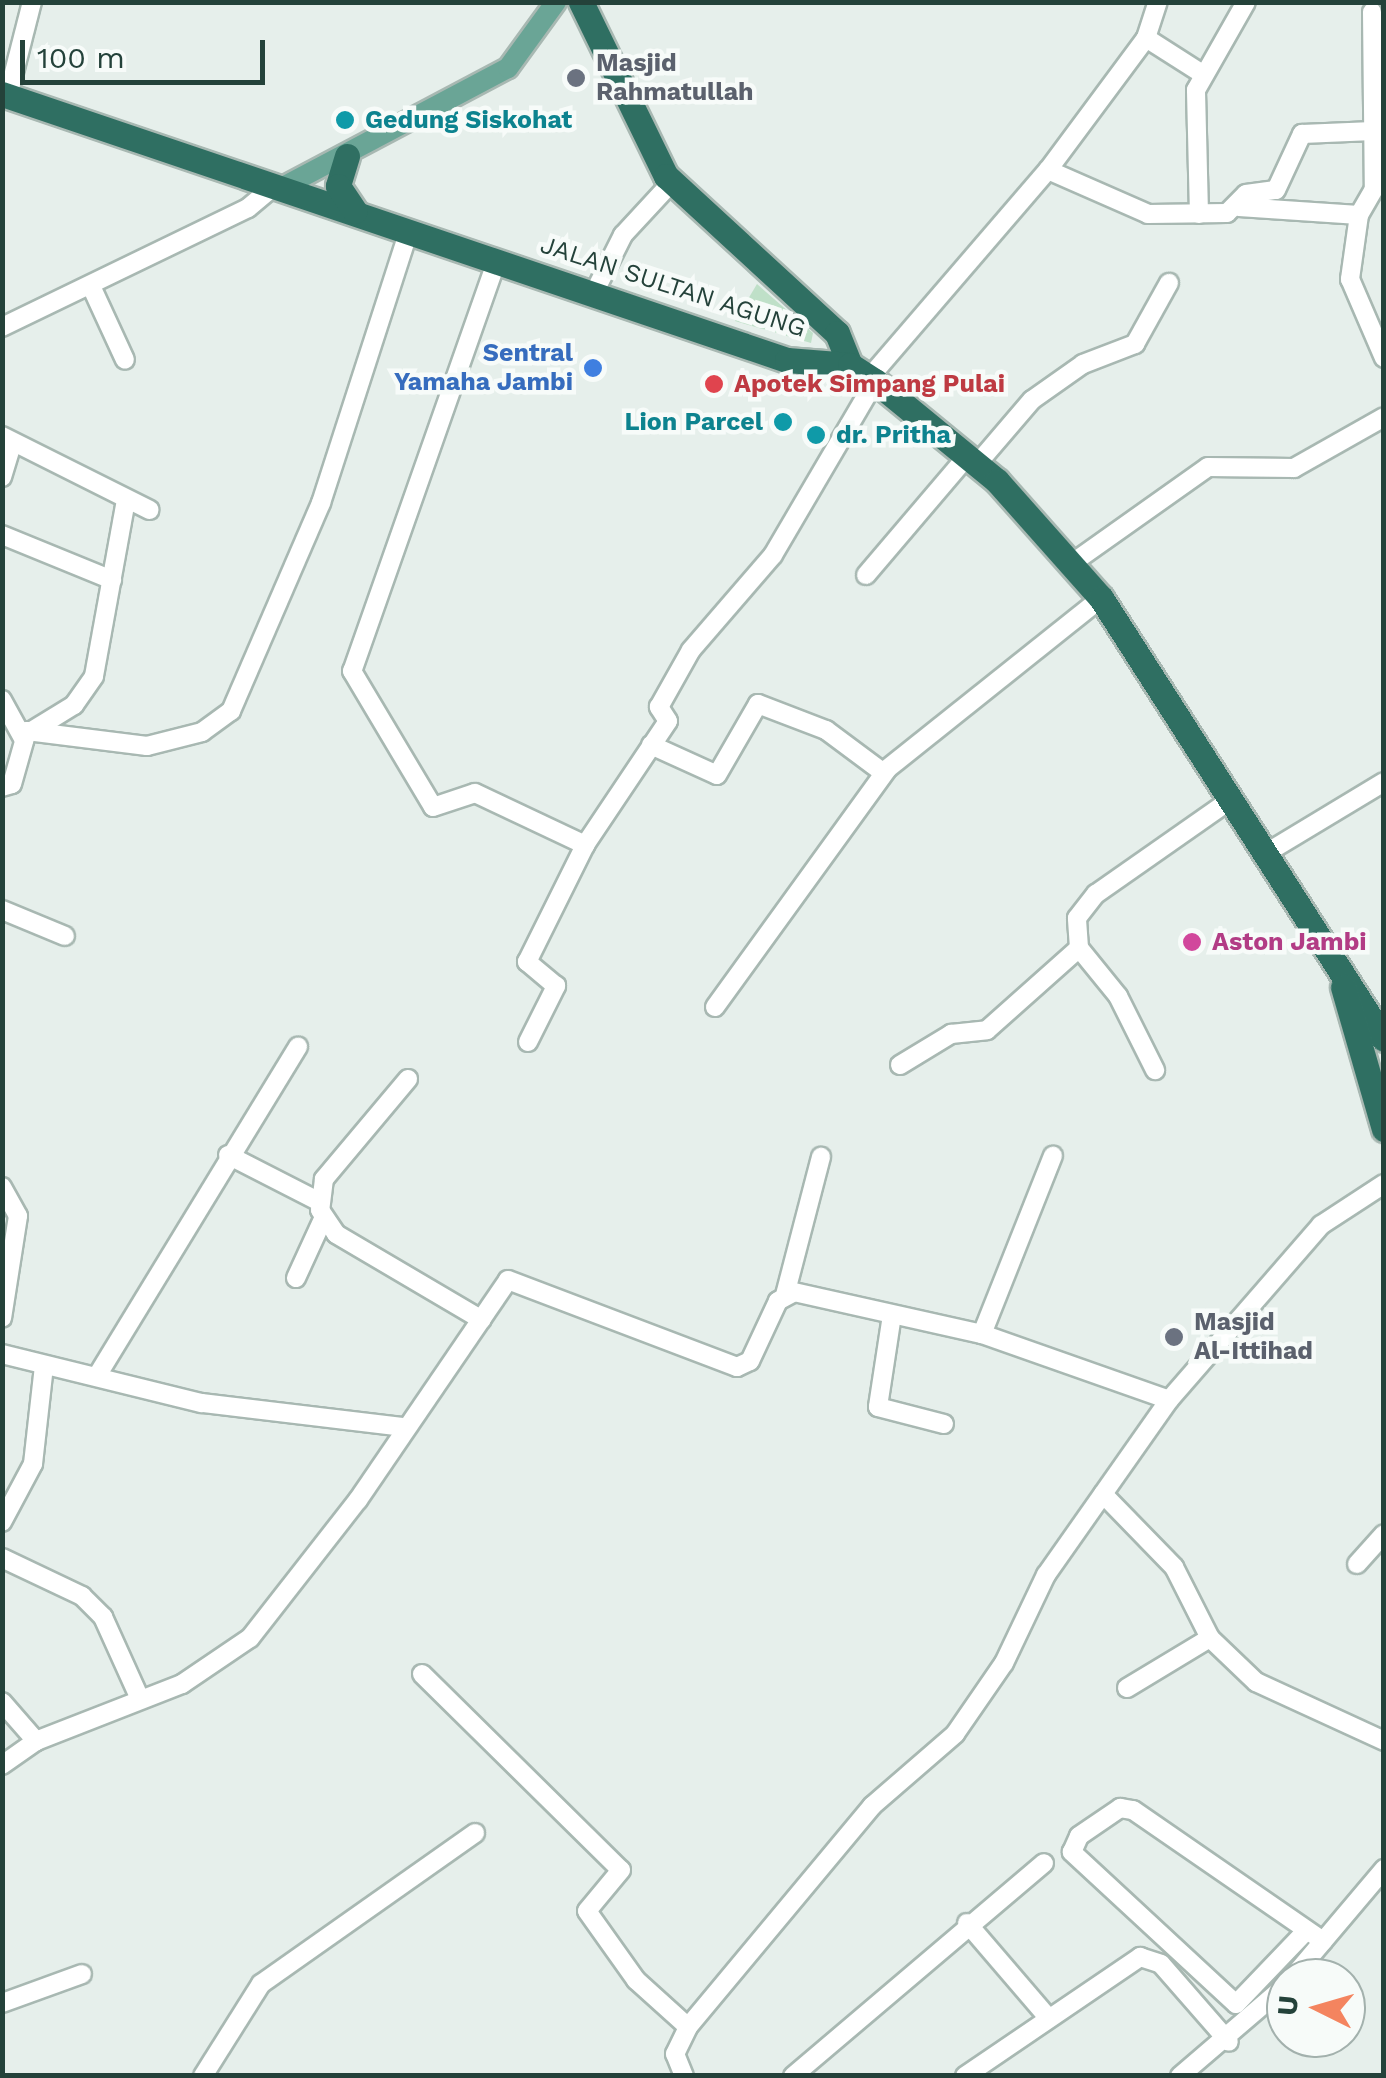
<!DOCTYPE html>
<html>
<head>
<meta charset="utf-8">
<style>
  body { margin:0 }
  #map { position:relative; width:1386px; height:2078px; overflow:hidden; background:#e6efeb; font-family:"Work Sans",sans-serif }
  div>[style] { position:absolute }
  .green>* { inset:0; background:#bfe0c8 }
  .roads { filter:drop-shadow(2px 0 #a8b8b2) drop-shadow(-2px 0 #a8b8b2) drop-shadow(0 2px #a8b8b2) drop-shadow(0 -2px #a8b8b2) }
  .minor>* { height:18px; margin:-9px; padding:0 9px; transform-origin:9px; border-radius:9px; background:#fff }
  .major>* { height:20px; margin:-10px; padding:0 10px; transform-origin:10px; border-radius:10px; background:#6aa596 }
  .highway>* { height:25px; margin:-12.5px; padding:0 12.5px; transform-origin:12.5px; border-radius:12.5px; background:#2f6f62 }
  .dots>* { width:28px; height:28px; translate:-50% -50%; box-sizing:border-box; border:5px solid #f7fbf9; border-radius:50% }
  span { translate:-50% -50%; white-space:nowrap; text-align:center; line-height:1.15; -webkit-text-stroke:9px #f7fbf9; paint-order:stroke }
  .worship-label { font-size:25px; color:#5b616d; font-weight:700 }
  .left { translate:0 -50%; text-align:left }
  .culture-label { font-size:25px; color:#0d838f; font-weight:700 }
  .right { translate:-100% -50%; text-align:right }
  .street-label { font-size:25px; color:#24423a }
  .shop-label { font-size:25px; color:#366cbe; font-weight:700 }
  .health-label { font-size:25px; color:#be3a42; font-weight:700 }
  .hotel-label { font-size:25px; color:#b23c85; font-weight:700 }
  .frame { position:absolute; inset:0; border:5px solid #24423a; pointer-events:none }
  .north { position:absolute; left:1266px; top:1958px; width:100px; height:100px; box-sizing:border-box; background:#f7fbf9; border:2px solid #a3b1ad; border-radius:50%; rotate:275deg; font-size:28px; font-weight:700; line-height:40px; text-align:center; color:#24423a }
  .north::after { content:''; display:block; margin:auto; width:35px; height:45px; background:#f4845f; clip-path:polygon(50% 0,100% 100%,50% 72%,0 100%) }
  .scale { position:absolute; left:20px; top:40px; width:245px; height:45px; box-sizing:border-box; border:5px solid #24423a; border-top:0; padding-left:12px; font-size:30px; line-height:35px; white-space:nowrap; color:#24423a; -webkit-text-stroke:8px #f7fbf9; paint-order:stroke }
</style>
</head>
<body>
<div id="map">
  <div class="green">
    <i style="clip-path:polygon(757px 284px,813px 333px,811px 343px,735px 321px)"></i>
  </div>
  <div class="roads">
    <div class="minor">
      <i style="left:1372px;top:12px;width:177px;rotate:89.4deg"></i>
      <i style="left:1374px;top:189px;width:30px;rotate:120deg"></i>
      <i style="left:1359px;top:215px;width:65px;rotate:98deg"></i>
      <i style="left:1350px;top:279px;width:86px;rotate:66.7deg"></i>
      <i style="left:1146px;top:38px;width:65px;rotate:32.5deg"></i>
      <i style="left:8px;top:96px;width:97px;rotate:-75.7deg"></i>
      <i style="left:1048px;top:170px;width:109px;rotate:23.7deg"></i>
      <i style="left:1148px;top:214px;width:79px;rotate:-0.7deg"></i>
      <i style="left:1227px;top:213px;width:27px;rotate:-45deg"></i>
      <i style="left:1246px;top:194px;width:30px;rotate:-8deg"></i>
      <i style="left:1276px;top:190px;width:62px;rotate:-65.1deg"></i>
      <i style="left:1302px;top:134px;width:71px;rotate:-2.4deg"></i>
      <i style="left:1239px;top:207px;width:120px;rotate:3.8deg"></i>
      <i style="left:1199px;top:214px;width:124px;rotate:-91.4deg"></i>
      <i style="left:1196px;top:90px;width:101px;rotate:-60.4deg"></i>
      <i style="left:497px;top:260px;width:436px;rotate:109.4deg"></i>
      <i style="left:352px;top:671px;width:158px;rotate:59.2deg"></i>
      <i style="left:433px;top:807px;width:44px;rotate:-18.4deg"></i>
      <i style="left:475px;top:793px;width:122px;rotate:25.3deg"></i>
      <i style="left:91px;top:286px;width:81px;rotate:65.3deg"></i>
      <i style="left:594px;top:293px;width:65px;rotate:-63.4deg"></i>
      <i style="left:623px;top:235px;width:72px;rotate:-47.2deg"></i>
      <i style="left:2px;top:327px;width:273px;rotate:-25.8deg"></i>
      <i style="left:248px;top:208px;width:35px;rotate:-40deg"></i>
      <i style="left:869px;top:378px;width:274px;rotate:-49.3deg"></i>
      <i style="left:1048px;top:170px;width:164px;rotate:-53.4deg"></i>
      <i style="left:1146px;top:38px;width:38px;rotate:-72deg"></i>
      <i style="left:2px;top:436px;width:165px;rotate:26.6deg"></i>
      <i style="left:978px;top:463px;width:83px;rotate:-49.4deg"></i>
      <i style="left:1032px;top:400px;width:62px;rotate:-35.2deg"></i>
      <i style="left:1083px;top:364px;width:56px;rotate:-21deg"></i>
      <i style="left:1135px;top:344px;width:70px;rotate:-60.9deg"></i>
      <i style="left:2px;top:477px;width:34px;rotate:-73deg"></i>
      <i style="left:2px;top:535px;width:119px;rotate:22.2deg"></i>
      <i style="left:1071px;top:564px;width:168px;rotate:-35.3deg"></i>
      <i style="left:1208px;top:467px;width:86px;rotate:0.7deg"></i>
      <i style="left:1294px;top:468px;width:103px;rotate:-29.5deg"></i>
      <i style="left:866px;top:575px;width:157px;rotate:-49.6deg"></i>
      <i style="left:2px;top:700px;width:46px;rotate:61.2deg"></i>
      <i style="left:35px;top:729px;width:46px;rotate:-31.6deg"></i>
      <i style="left:74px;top:705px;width:35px;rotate:-55deg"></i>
      <i style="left:94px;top:676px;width:179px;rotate:-79.7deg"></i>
      <i style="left:651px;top:745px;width:72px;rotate:24.4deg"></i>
      <i style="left:717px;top:775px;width:82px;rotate:-60deg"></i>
      <i style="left:758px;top:704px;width:73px;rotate:20.9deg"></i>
      <i style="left:826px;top:730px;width:72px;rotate:36.6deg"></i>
      <i style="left:2px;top:787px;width:10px;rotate:-17deg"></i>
      <i style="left:12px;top:784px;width:55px;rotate:-74.2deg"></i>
      <i style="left:27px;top:731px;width:121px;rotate:7.1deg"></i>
      <i style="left:147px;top:746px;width:57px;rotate:-14.3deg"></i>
      <i style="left:202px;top:732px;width:36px;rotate:-36deg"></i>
      <i style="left:231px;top:711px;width:227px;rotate:-66.6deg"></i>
      <i style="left:321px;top:503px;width:287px;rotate:-72.1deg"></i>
      <i style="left:1263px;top:855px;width:141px;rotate:-31.1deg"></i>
      <i style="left:2px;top:910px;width:68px;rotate:22.4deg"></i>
      <i style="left:1079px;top:948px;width:62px;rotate:50.9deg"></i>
      <i style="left:1118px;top:996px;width:83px;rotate:63.4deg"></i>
      <i style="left:715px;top:1007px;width:294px;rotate:-54.1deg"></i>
      <i style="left:887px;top:769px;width:274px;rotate:-38.6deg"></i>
      <i style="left:528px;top:1042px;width:63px;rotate:-63.4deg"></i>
      <i style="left:556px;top:986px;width:38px;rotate:-140deg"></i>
      <i style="left:527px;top:962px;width:131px;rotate:-63.6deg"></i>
      <i style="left:585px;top:845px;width:149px;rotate:-56.2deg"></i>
      <i style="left:668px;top:721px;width:17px;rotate:-123deg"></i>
      <i style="left:659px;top:707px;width:65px;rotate:-60.7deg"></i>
      <i style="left:691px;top:650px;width:125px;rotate:-49.2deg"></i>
      <i style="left:773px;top:555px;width:202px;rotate:-59.6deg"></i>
      <i style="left:900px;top:1065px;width:60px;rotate:-31.3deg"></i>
      <i style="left:951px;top:1034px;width:36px;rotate:-6deg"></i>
      <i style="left:987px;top:1030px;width:123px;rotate:-41.7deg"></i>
      <i style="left:1079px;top:948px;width:30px;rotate:-94deg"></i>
      <i style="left:1077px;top:918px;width:31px;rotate:-52deg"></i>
      <i style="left:1096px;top:894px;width:162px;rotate:-35deg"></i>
      <i style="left:408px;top:1079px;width:131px;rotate:130deg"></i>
      <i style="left:324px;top:1179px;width:31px;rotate:97deg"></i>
      <i style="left:320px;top:1210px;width:29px;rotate:56deg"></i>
      <i style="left:336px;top:1234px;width:169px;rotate:30.5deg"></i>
      <i style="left:228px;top:1155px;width:101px;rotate:27.1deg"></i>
      <i style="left:2px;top:1187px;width:33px;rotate:61deg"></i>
      <i style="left:18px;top:1216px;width:103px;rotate:98.9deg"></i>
      <i style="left:296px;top:1278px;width:65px;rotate:-65.4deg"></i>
      <i style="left:785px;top:1295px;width:143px;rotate:-75.4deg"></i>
      <i style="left:892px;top:1315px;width:93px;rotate:98.7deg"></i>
      <i style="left:878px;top:1407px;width:68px;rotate:14.4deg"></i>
      <i style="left:982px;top:1334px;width:192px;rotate:-68.3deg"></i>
      <i style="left:2px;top:1354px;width:206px;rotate:13.8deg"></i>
      <i style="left:202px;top:1403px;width:201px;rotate:6.8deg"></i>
      <i style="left:97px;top:1376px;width:386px;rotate:-58.6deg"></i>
      <i style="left:1103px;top:1494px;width:102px;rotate:45.8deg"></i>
      <i style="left:1174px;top:1567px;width:80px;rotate:63.1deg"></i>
      <i style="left:1210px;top:1638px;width:64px;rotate:43.7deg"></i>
      <i style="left:1256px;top:1682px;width:141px;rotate:24.7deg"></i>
      <i style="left:2px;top:1522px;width:66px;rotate:-61.9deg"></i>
      <i style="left:33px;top:1464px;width:99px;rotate:-83.6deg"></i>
      <i style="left:2px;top:1558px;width:89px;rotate:25.4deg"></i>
      <i style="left:82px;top:1596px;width:30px;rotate:45deg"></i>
      <i style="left:103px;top:1617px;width:90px;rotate:65.7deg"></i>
      <i style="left:1357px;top:1564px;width:40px;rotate:-48deg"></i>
      <i style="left:422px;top:1674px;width:279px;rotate:44.6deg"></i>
      <i style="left:621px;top:1870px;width:53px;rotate:129.7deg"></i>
      <i style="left:587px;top:1911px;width:85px;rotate:54.6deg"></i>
      <i style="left:636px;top:1980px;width:70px;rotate:42.1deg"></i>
      <i style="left:1127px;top:1688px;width:97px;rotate:-31.1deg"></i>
      <i style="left:2px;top:1702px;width:52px;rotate:48.9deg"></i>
      <i style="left:2px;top:1765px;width:42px;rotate:-35.2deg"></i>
      <i style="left:36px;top:1741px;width:157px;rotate:-21.3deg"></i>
      <i style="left:182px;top:1684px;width:82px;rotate:-34.1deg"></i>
      <i style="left:250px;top:1638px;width:175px;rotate:-52deg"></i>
      <i style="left:358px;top:1500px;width:266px;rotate:-55.7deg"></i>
      <i style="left:508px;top:1280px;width:245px;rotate:20.8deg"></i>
      <i style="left:737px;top:1367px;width:14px;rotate:-25deg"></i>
      <i style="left:750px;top:1361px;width:66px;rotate:-65deg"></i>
      <i style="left:778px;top:1301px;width:18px;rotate:-29deg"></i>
      <i style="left:794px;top:1292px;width:193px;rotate:12.6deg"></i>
      <i style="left:982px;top:1334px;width:198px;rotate:19.4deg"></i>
      <i style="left:967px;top:1923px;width:120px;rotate:49.4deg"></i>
      <i style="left:1306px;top:1931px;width:101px;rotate:133.8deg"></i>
      <i style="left:1236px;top:2004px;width:224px;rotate:-137.2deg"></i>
      <i style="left:1072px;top:1852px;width:17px;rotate:-66deg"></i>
      <i style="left:1079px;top:1836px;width:50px;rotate:-34.3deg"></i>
      <i style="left:1120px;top:1808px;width:13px;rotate:9deg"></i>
      <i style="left:1133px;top:1810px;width:231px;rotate:34.6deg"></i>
      <i style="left:1292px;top:1978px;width:143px;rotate:-49.8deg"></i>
      <i style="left:2px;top:2003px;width:85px;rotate:-19.9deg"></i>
      <i style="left:203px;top:2076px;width:109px;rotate:-57.8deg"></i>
      <i style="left:261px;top:1984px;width:262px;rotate:-35.2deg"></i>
      <i style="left:684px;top:2076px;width:24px;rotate:-112deg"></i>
      <i style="left:675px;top:2054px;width:30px;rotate:-64deg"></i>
      <i style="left:688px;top:2027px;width:288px;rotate:-50.2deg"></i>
      <i style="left:872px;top:1806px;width:110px;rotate:-40.9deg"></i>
      <i style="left:955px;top:1734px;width:86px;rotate:-55.4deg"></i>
      <i style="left:1004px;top:1663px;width:98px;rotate:-64.5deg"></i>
      <i style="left:1046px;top:1575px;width:214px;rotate:-54.9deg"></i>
      <i style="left:1169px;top:1400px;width:232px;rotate:-49deg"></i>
      <i style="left:1321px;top:1225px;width:75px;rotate:-33.1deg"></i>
      <i style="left:793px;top:2076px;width:329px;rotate:-40.3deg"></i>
      <i style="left:965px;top:2076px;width:212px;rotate:-34.2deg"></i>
      <i style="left:1140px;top:1957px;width:22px;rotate:18deg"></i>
      <i style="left:1161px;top:1964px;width:103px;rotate:48.9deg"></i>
      <i style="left:1180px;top:2076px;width:140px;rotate:-40.6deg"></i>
    </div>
    <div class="major">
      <i style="left:285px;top:186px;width:252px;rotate:-27.9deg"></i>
      <i style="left:508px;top:68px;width:82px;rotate:-54deg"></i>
    </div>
    <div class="highway">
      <i style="left:581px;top:2px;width:194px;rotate:64deg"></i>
      <i style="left:666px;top:176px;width:232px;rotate:42.6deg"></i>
      <i style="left:837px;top:333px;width:35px;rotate:68deg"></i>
      <i style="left:2px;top:94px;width:829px;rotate:18.72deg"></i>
      <i style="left:787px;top:360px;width:63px;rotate:4.5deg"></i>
      <i style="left:850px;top:365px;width:30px;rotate:33deg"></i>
      <i style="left:875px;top:381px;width:158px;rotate:39.3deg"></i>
      <i style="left:997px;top:481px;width:157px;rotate:48.4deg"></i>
      <i style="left:1101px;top:598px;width:524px;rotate:57.31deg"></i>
      <i style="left:347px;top:156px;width:31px;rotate:107deg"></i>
      <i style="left:338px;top:186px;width:30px;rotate:56deg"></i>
      <i style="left:1343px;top:987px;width:148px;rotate:73.9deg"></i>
    </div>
  </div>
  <div class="dots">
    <i style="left:576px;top:78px;background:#6b7280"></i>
    <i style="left:345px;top:120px;background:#0f9aa8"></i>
    <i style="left:593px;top:368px;background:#3f7fe0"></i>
    <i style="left:714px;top:384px;background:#e0444e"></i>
    <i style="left:783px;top:422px;background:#0f9aa8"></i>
    <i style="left:816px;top:435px;background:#0f9aa8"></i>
    <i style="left:1192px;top:942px;background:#d1479c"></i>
    <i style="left:1174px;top:1337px;background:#6b7280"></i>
  </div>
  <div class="worship-label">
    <span class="left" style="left:596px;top:78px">Masjid<br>Rahmatullah</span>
    <span class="left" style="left:1194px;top:1337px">Masjid<br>Al-Ittihad</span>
  </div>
  <div class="culture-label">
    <span class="left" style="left:365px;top:120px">Gedung Siskohat</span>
    <span class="right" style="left:763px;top:422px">Lion Parcel</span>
    <span class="left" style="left:836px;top:435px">dr. Pritha</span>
  </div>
  <div class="street-label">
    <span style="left:673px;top:287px;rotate:18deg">JALAN SULTAN AGUNG</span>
  </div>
  <div class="shop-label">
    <span class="right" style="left:573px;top:368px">Sentral<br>Yamaha Jambi</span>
  </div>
  <div class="health-label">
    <span class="left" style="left:734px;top:384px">Apotek Simpang Pulai</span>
  </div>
  <div class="hotel-label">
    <span class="left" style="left:1212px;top:942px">Aston Jambi</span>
  </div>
  <div class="frame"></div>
  <div class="north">U</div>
  <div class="scale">100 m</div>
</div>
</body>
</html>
